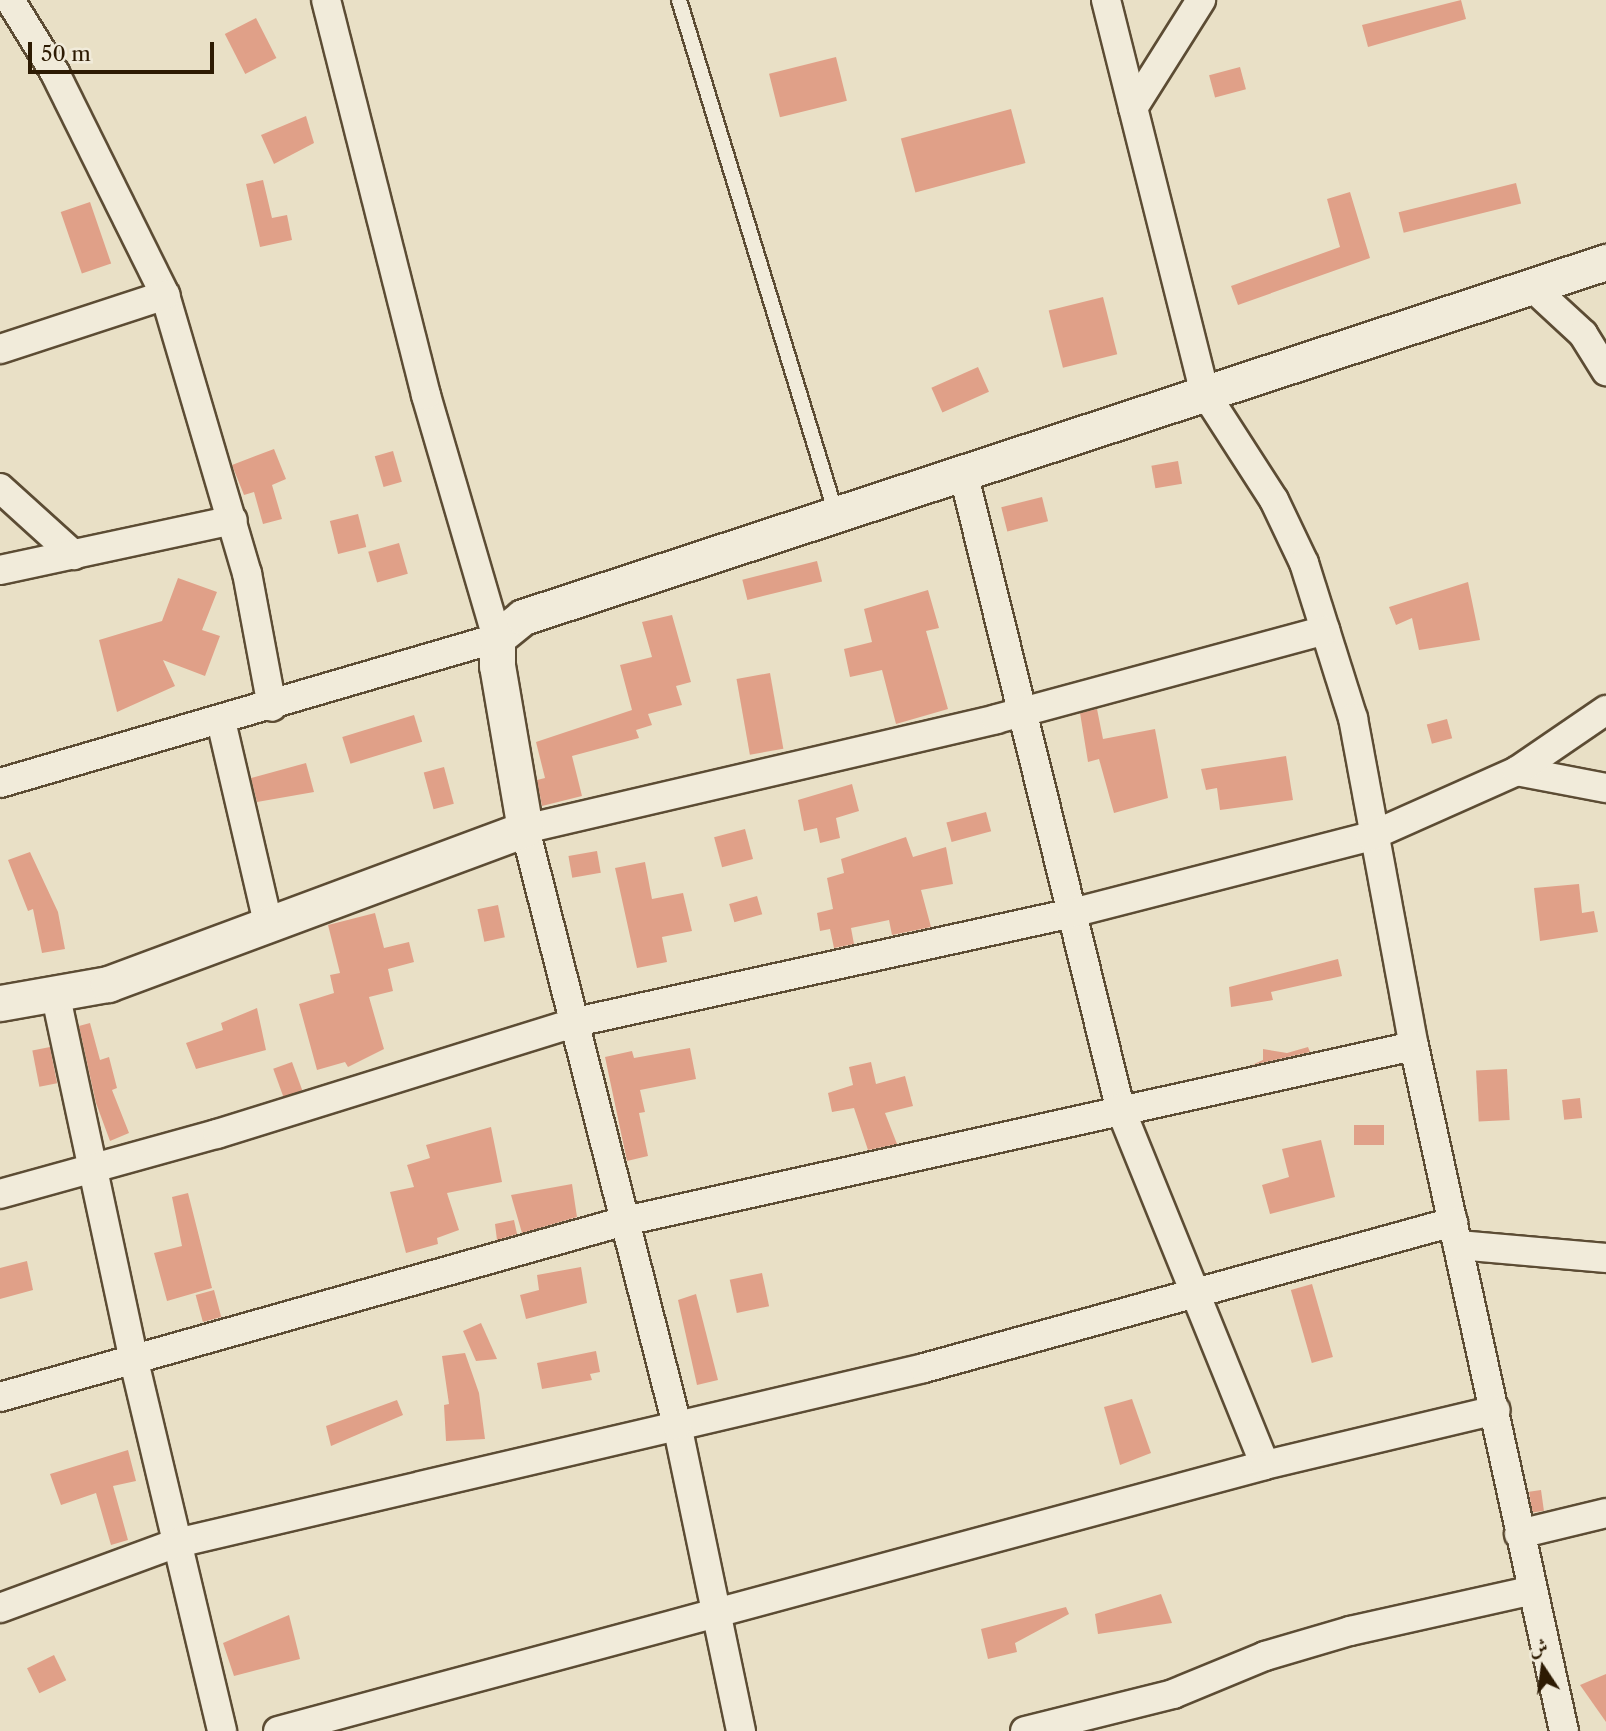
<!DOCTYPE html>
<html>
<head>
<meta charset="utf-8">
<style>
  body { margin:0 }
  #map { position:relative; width:1606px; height:1731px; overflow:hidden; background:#e9e0c6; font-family:"Libre Caslon Text",Amiri,serif }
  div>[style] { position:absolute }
  .building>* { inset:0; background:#e0a088; transform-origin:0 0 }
  .roads { filter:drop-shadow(2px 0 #5c4c34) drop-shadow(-2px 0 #5c4c34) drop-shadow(0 2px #5c4c34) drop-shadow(0 -2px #5c4c34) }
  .service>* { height:14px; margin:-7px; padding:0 7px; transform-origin:7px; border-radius:7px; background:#f1ebda }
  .minor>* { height:28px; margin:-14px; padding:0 14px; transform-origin:14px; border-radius:14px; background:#f1ebda }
  .tertiary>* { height:35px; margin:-17.5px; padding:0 17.5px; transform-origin:17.5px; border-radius:17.5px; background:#f1ebda }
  span { translate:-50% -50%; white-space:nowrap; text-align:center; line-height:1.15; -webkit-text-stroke:6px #f1ebda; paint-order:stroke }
  .north { position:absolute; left:1508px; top:1633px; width:70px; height:70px; -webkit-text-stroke:5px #f1ebda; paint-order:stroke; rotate:347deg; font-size:19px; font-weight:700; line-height:28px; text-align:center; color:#2d1b03 }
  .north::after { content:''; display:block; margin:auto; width:24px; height:32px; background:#2d1b03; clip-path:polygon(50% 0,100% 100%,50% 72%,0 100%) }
  .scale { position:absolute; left:28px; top:42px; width:186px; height:32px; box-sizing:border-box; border:4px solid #2d1b03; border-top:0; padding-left:9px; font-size:21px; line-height:24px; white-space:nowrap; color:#2d1b03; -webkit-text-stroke:5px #f1ebda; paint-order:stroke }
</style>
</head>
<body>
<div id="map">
  <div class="building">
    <i style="clip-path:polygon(1461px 0,1466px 19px,1368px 47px,1362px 25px)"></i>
    <i style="left:256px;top:18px;width:45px;height:35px;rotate:63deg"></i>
    <i style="left:836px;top:57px;width:45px;height:69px;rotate:76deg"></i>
    <i style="left:1240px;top:67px;width:23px;height:32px;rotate:75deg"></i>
    <i style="left:1011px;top:109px;width:56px;height:114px;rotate:75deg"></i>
    <i style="clip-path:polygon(306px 116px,314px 143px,274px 164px,261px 135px)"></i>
    <i style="clip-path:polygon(263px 180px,272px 218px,287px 215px,292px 240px,260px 247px,246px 184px)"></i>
    <i style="left:1516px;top:183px;width:21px;height:121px;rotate:76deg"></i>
    <i style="clip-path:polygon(1350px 192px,1370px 258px,1238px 305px,1231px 286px,1340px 247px,1327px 199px)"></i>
    <i style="left:90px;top:202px;width:65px;height:31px;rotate:71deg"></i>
    <i style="left:1103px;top:297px;width:59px;height:56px;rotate:76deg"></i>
    <i style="left:978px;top:367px;width:27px;height:51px;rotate:66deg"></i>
    <i style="clip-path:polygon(274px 449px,286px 479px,272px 485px,282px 519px,263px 524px,254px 492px,244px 495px,232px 465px)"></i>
    <i style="left:393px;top:451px;width:32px;height:19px;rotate:74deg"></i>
    <i style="left:1178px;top:461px;width:23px;height:27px;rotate:80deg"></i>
    <i style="left:1042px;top:497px;width:25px;height:42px;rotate:76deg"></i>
    <i style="left:358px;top:514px;width:34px;height:29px;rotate:76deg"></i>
    <i style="left:399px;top:543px;width:32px;height:32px;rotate:74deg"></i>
    <i style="left:817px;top:561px;width:21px;height:77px;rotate:76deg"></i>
    <i style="clip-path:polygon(178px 578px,217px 592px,202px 630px,220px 636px,205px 676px,163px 660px,175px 686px,117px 712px,99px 640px,162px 621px)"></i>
    <i style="clip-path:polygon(1468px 582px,1480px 640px,1419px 650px,1412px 618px,1396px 625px,1389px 607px)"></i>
    <i style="clip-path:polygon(928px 590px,939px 628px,926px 631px,948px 709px,896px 724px,882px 670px,850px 677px,844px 649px,872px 642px,864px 609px)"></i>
    <i style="clip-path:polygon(672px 615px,691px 682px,676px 686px,682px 705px,648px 714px,652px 725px,636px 730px,639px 738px,572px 756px,582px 796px,542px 806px,537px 780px,545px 778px,536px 742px,632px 710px,620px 665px,652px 657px,642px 622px)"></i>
    <i style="left:770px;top:673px;width:77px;height:34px;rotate:80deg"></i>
    <i style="clip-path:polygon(1097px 709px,1103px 739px,1155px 729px,1168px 798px,1114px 813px,1099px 759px,1088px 762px,1080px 713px)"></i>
    <i style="left:414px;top:715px;width:28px;height:75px;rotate:73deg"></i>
    <i style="left:1447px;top:719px;width:20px;height:21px;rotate:75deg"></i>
    <i style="clip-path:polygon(1286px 756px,1293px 800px,1220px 810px,1217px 788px,1206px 790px,1201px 769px)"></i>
    <i style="clip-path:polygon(306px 763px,314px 792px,257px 802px,251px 778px)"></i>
    <i style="left:444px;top:767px;width:38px;height:21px;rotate:75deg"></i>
    <i style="clip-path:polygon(852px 784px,859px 811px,836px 818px,840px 838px,820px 843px,817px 828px,804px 831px,798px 800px)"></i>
    <i style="left:986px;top:812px;width:20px;height:41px;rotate:75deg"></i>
    <i style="left:745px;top:829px;width:31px;height:32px;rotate:75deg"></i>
    <i style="clip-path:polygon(906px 837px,913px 857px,946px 847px,953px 884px,921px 890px,931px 927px,892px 935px,889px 920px,851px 928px,854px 944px,834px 948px,830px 929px,820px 931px,817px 913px,833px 909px,827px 878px,844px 873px,841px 859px)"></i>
    <i style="left:597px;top:851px;width:22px;height:29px;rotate:80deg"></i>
    <i style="clip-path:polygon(30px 852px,58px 912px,65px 949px,42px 953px,33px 909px,28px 911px,8px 860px)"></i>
    <i style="clip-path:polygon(645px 862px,652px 899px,683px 893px,692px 931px,662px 937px,667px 962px,637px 968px,615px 868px)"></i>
    <i style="clip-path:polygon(1579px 884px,1582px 913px,1594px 911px,1598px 932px,1540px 941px,1534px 888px)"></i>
    <i style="left:757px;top:896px;width:19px;height:29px;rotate:74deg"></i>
    <i style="left:498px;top:905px;width:33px;height:21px;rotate:78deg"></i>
    <i style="clip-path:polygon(375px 913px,384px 948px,409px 942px,414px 962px,388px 969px,393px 991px,369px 997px,384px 1049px,348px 1067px,345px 1062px,317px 1070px,299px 1004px,334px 993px,330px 975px,340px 973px,328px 925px)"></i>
    <i style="clip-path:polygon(1338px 959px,1342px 976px,1271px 992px,1273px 1000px,1231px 1007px,1229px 987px)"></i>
    <i style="clip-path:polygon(257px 1008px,266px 1050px,196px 1069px,186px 1043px,223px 1030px,221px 1023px)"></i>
    <i style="clip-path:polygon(90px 1023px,100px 1060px,109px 1057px,117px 1088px,112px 1090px,129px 1133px,110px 1141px,96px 1103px,79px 1026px)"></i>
    <i style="left:50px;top:1047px;width:37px;height:18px;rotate:79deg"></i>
    <i style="clip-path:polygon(1308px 1047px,1310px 1052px,1252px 1065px,1263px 1060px,1263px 1049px,1287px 1053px)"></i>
    <i style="clip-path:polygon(690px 1048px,696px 1079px,640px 1090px,645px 1112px,639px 1113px,648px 1156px,627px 1161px,605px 1057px,632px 1051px,634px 1058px)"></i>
    <i style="left:292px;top:1062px;width:30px;height:20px;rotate:70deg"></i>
    <i style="clip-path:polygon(871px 1062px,876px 1084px,905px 1076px,913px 1106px,885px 1113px,897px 1144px,868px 1150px,854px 1108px,832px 1112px,828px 1093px,853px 1085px,849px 1067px)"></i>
    <i style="left:1507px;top:1069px;width:51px;height:31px;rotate:87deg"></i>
    <i style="left:1580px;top:1098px;width:20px;height:18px;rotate:84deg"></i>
    <i style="left:1354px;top:1125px;width:30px;height:20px"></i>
    <i style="clip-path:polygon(491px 1127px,502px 1182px,447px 1193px,459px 1230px,437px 1238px,438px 1244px,406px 1253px,390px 1192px,414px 1187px,407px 1165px,430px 1158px,426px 1145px)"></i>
    <i style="clip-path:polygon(1321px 1140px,1335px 1197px,1270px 1214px,1262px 1185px,1289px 1177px,1282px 1149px)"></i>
    <i style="clip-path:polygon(572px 1184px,577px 1217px,522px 1233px,511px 1195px)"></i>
    <i style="clip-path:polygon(188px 1193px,212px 1288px,167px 1301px,154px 1253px,182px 1246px,172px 1197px)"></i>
    <i style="clip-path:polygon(514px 1220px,517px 1234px,497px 1240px,495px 1224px)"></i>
    <i style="clip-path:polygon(27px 1261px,33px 1290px,0 1299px,0 1268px)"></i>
    <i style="clip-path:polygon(581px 1267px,587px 1303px,526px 1319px,520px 1295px,539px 1290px,537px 1275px)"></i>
    <i style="left:762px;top:1273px;width:34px;height:33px;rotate:78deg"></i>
    <i style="left:1312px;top:1284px;width:76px;height:22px;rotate:74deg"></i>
    <i style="left:214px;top:1290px;width:28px;height:19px;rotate:75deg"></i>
    <i style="clip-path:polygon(696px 1294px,718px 1380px,697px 1385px,678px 1300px)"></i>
    <i style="clip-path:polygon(481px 1323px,497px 1359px,476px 1361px,463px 1331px)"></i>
    <i style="clip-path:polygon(596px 1351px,600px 1372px,590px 1374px,592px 1380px,542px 1389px,537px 1363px)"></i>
    <i style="clip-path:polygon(465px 1353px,479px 1393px,485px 1439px,446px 1441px,444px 1405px,449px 1404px,442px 1356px)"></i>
    <i style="clip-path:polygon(1132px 1399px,1151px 1453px,1120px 1465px,1104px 1407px)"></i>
    <i style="clip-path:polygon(397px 1400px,403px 1415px,331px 1446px,326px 1426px)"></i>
    <i style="clip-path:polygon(128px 1450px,136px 1481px,113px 1486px,128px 1540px,111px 1545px,96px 1493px,61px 1505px,50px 1474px)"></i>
    <i style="left:1541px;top:1490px;width:21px;height:12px;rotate:82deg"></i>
    <i style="clip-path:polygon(1161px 1594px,1172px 1623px,1098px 1634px,1095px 1614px)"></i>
    <i style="clip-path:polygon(1066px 1607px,1069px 1614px,1015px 1643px,1017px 1652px,988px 1659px,981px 1629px)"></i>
    <i style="clip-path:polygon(289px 1615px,300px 1659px,234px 1676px,223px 1643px)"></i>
    <i style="left:54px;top:1655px;width:28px;height:30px;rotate:64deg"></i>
    <i style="clip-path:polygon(1606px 1674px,1606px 1722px,1580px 1685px)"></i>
  </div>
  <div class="roads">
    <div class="service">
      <i style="left:679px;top:0;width:537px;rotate:73.01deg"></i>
    </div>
    <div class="minor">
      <i style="left:10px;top:0;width:86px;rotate:58.3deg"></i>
      <i style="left:55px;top:73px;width:248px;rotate:63.6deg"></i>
      <i style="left:165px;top:295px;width:290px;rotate:73.6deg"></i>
      <i style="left:247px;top:573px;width:136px;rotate:79.4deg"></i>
      <i style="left:1106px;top:0;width:405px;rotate:75.9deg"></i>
      <i style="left:1205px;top:393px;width:127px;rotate:57.2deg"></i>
      <i style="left:1274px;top:500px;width:70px;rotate:64.5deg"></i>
      <i style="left:1304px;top:563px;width:163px;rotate:72.5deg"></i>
      <i style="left:1353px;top:718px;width:334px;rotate:79.5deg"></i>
      <i style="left:1414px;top:1046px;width:701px;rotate:77.65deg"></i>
      <i style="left:1133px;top:108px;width:128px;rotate:-57.8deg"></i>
      <i style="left:1531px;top:286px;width:71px;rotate:42.7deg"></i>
      <i style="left:1583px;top:334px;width:44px;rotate:58.1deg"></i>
      <i style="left:0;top:349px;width:174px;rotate:-18.1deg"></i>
      <i style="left:963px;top:472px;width:655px;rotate:76.13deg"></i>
      <i style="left:1120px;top:1108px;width:385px;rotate:67.9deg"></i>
      <i style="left:0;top:488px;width:100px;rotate:42.2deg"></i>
      <i style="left:0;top:570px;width:238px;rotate:-12.1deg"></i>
      <i style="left:221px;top:721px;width:207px;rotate:76.9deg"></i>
      <i style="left:1517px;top:771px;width:91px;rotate:10.8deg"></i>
      <i style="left:0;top:783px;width:518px;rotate:-16.26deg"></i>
      <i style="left:497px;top:638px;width:253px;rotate:-106.3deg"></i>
      <i style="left:426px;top:395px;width:407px;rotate:-104.2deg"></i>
      <i style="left:56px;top:997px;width:372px;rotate:77.9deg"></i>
      <i style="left:134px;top:1361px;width:380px;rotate:76.6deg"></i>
      <i style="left:0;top:1194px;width:225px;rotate:-15.5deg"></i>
      <i style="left:217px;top:1134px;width:376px;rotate:-17.3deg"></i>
      <i style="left:576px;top:1022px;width:508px;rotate:-12.39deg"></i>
      <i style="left:1072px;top:913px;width:309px;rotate:-14.4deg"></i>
      <i style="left:1371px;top:836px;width:160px;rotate:-24deg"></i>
      <i style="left:1517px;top:771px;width:108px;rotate:-34.4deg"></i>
      <i style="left:1458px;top:1245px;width:149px;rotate:5deg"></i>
      <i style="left:0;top:1397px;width:649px;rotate:-15.73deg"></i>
      <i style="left:625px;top:1221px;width:808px;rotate:-12.51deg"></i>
      <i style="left:1519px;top:1534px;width:89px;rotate:-13.6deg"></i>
      <i style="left:0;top:1608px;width:189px;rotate:-20.2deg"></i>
      <i style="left:177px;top:1543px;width:767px;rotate:-13.18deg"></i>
      <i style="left:924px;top:1368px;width:549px;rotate:-15.43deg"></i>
      <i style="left:278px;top:1731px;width:1022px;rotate:-15.08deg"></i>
      <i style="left:1265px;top:1465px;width:237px;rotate:-13.4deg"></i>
      <i style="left:741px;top:1731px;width:313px;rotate:-101.8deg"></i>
      <i style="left:677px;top:1425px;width:615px;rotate:-104.31deg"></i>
      <i style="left:525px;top:829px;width:484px;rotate:-13.1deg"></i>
      <i style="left:996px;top:719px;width:341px;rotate:-15.1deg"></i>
      <i style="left:1025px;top:1731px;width:153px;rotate:-14deg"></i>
      <i style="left:1173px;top:1694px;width:100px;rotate:-22.4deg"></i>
      <i style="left:1265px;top:1656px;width:89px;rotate:-16.4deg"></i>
      <i style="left:1350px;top:1631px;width:183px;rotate:-12.6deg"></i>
    </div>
    <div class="tertiary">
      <i style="left:0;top:1003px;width:110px;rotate:-10deg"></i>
      <i style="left:108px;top:984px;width:445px;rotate:-20.4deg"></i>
      <i style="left:525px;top:829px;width:165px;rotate:-99.7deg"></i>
      <i style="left:497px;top:666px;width:28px;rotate:-90deg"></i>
      <i style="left:497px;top:638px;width:33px;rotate:-39deg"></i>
      <i style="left:523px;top:617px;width:1140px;rotate:-18.15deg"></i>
    </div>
  </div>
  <div class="north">ش</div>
  <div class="scale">50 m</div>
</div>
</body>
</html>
